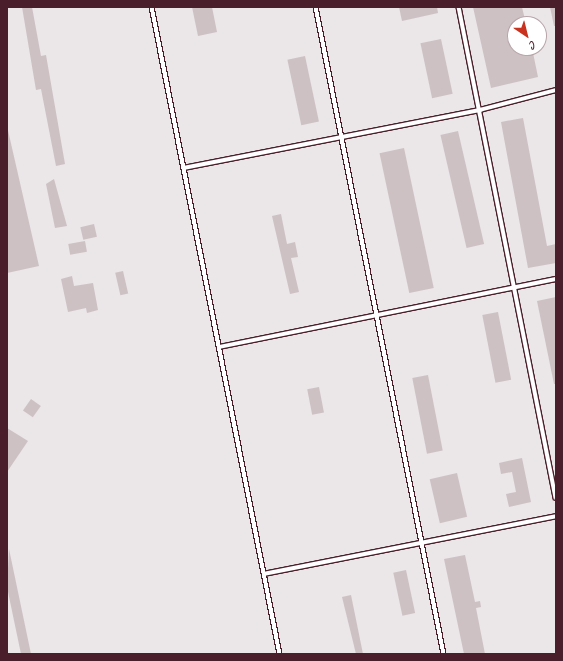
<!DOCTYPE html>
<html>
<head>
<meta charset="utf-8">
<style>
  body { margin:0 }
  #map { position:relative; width:563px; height:661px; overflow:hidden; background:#f8f6f7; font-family:Caveat,sans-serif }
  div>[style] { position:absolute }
  .built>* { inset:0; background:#ebe6e8 }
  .building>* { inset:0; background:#cdc1c4; transform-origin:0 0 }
  .roads { filter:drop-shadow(1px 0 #4a1f2b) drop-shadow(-1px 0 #4a1f2b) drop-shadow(0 1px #4a1f2b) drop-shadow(0 -1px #4a1f2b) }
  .service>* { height:3.5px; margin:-1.75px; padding:0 1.75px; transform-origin:1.75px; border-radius:1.75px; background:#fff }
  span { translate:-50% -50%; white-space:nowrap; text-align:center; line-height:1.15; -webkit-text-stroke:3.5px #fff; paint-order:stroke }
  .frame { position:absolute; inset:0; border:8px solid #4a1f2b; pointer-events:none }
  .north { position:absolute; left:507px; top:16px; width:40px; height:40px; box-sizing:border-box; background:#fff; border:1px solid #b7a5aa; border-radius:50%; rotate:145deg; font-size:11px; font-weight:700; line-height:16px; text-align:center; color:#4a1f2b }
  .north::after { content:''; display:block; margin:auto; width:14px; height:18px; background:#c8321e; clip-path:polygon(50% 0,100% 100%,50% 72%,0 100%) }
</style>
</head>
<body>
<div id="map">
  <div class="built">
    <i style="clip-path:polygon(evenodd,7px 7px,556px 7px,556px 654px,7px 654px,7px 7px,515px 24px,539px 24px,539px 48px,515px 48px,515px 24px)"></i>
  </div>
  <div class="building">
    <i style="clip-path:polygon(22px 7px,32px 7px,41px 56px,46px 55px,65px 164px,56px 166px,41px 89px,36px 90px)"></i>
    <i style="clip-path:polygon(192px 7px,212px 7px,217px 32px,198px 36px)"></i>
    <i style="clip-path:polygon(399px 7px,437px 7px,438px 13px,402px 21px)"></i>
    <i style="clip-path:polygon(473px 7px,522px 7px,526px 24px,515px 24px,515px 48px,532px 48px,538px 77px,491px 88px)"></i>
    <i style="clip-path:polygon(550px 7px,556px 7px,556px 26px,554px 26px)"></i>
    <i style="left:441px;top:39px;width:56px;height:21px;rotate:78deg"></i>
    <i style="left:305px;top:56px;width:67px;height:18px;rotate:78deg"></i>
    <i style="clip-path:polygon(523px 118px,547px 246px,556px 244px,556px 263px,528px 268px,501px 122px)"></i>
    <i style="clip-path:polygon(7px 126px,39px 266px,7px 273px)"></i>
    <i style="left:458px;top:131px;width:116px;height:18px;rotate:77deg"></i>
    <i style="left:404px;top:148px;width:143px;height:25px;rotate:78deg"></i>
    <i style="clip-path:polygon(54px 179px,67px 226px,55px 228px,46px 184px)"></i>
    <i style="clip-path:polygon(281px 214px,287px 244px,295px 242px,298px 257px,291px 258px,299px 292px,290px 294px,272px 216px)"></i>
    <i style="left:94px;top:224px;width:13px;height:14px;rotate:77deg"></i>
    <i style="left:85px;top:241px;width:11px;height:17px;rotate:80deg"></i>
    <i style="left:123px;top:271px;width:23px;height:8px;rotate:77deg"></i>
    <i style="clip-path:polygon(72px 276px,74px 286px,93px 283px,98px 310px,87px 313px,86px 308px,68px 312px,61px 279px)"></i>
    <i style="clip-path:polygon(556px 297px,556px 384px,554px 384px,537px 301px)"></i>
    <i style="left:498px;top:312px;width:69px;height:16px;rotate:79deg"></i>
    <i style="left:428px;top:375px;width:77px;height:16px;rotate:79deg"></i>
    <i style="left:319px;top:387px;width:26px;height:12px;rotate:79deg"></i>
    <i style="left:31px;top:399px;width:12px;height:14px;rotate:35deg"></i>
    <i style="clip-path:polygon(7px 428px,28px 441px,7px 472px)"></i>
    <i style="clip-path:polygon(522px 458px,531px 502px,509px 507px,506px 494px,516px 492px,512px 472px,501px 474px,499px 463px)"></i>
    <i style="left:457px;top:473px;width:45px;height:28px;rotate:77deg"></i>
    <i style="clip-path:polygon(9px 549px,31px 654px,21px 654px,7px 587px)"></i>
    <i style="clip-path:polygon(465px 555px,475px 602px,480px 601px,481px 607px,476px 608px,485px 654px,464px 654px,444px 559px)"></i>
    <i style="left:406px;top:570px;width:44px;height:13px;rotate:78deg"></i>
    <i style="clip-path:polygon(351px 595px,363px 654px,356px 654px,342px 597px)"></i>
  </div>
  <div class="roads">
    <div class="service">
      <i style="left:152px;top:7px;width:660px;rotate:78.81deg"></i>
      <i style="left:316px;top:7px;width:660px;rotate:78.81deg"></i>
      <i style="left:459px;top:7px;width:500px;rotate:78.82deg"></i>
      <i style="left:184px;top:168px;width:302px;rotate:-11.1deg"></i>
      <i style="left:480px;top:110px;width:79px;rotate:-14.7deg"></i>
      <i style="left:219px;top:347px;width:344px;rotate:-11.4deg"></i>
      <i style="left:264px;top:574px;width:298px;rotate:-11.2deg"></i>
    </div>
  </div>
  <div class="frame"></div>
  <div class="north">С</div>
</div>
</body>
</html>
